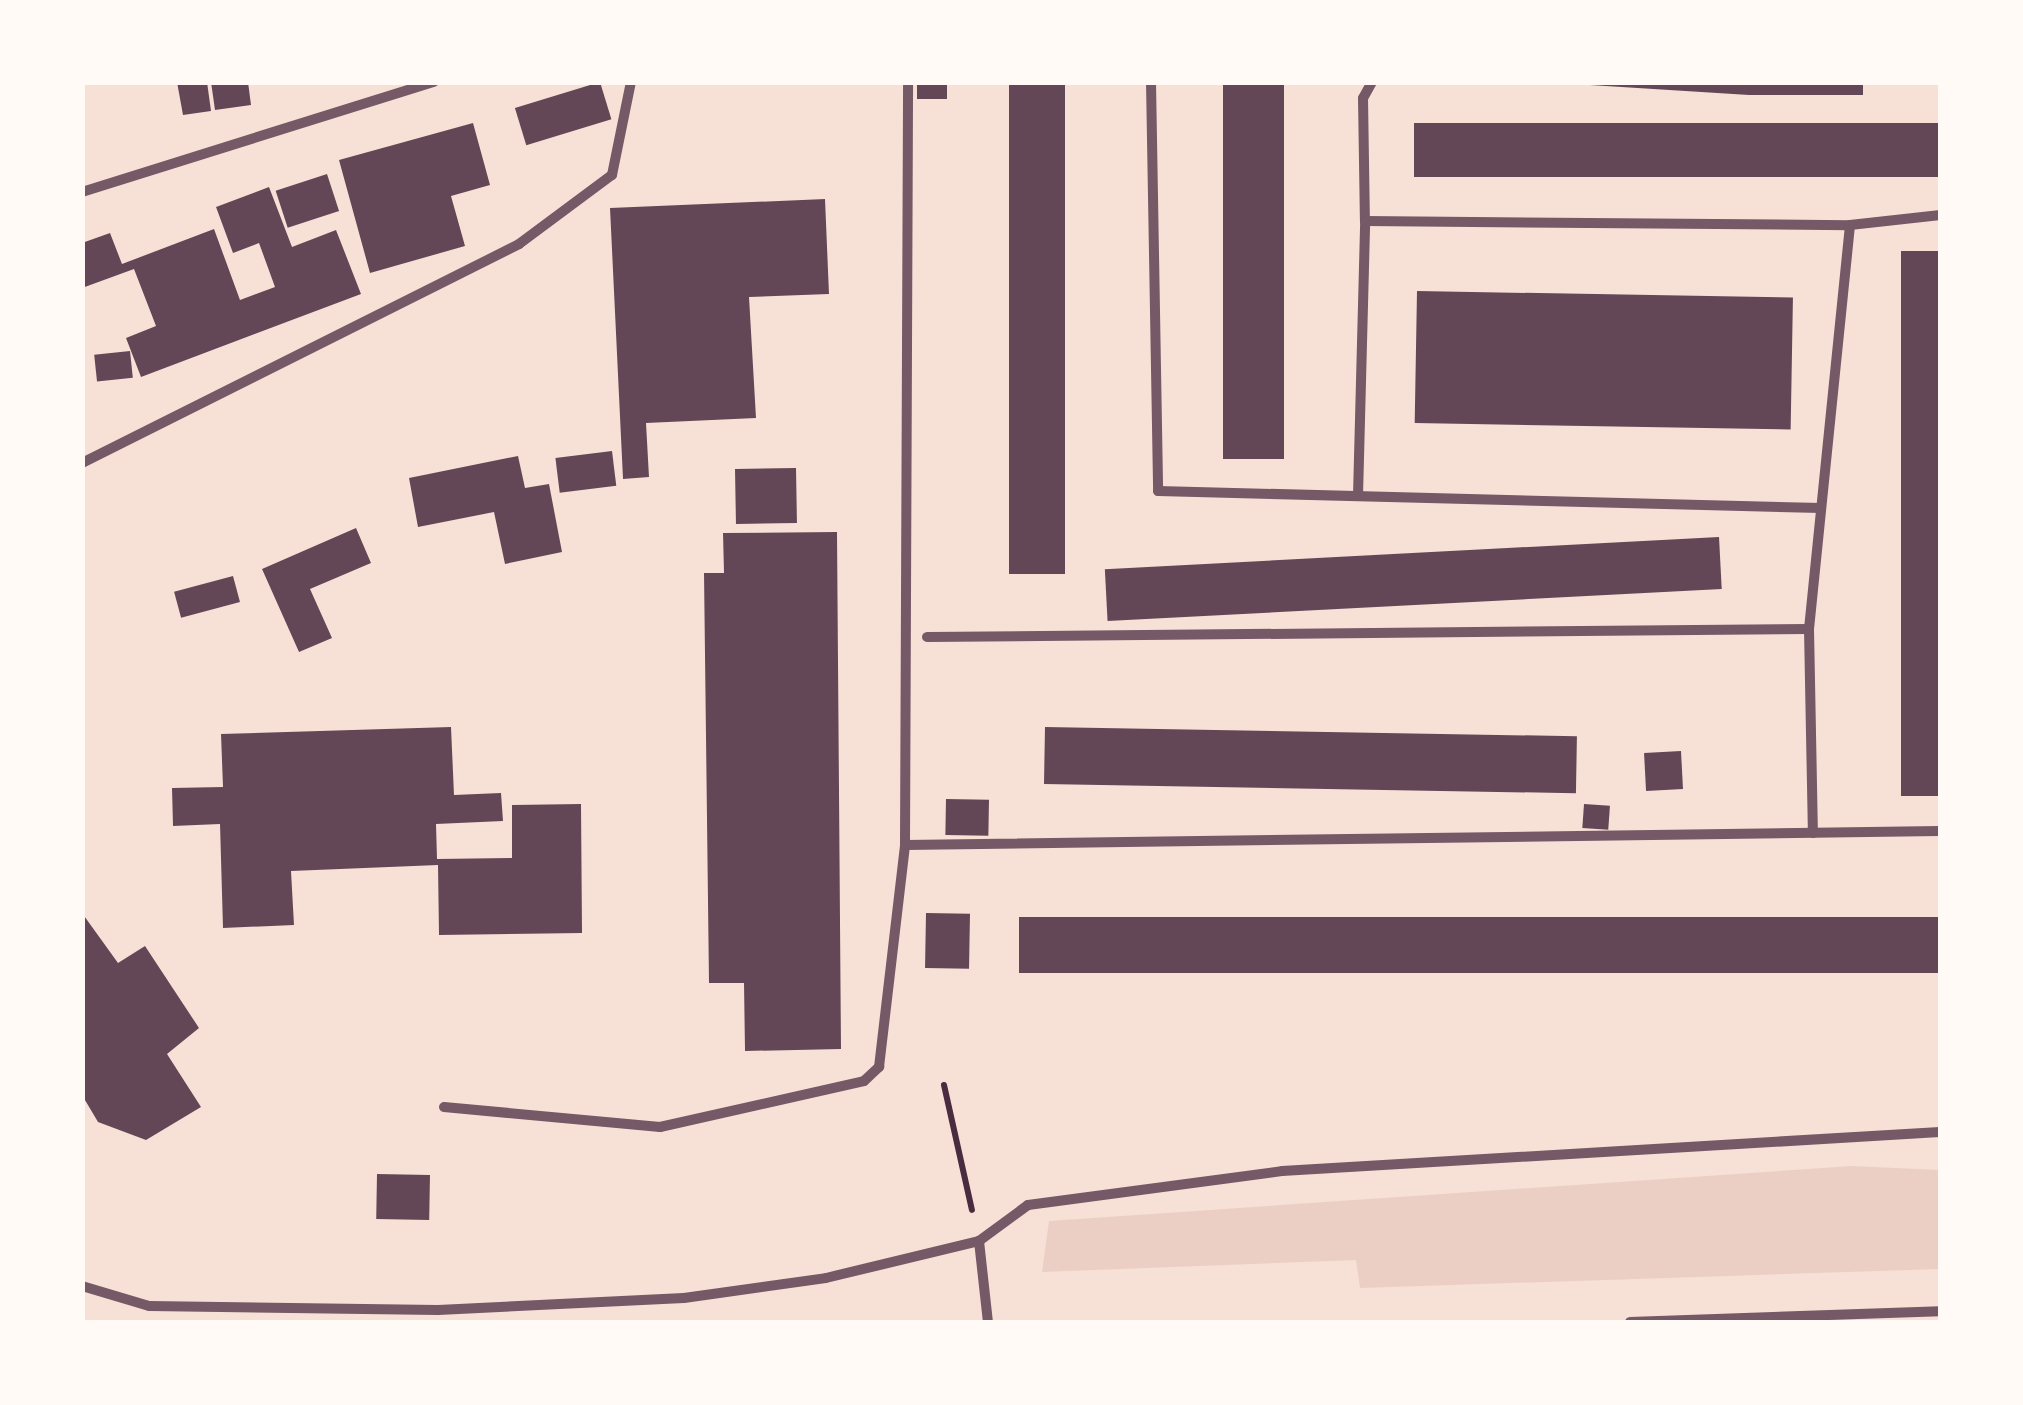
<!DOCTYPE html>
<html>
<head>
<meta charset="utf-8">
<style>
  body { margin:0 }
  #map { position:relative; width:2023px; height:1405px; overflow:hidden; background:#f7e1d7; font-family:"Fira Sans Condensed",sans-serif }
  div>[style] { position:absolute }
  .green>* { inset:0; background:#ebcfc5 }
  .building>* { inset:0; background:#644757; transform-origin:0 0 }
  .path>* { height:6px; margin:-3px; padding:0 3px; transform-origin:3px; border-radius:3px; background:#4a2c40 }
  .minor>* { height:10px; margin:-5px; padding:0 5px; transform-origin:5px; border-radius:5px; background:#755966 }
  span { translate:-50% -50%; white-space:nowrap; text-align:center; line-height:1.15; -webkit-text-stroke:10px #fffaf5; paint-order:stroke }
  .frame { position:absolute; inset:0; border:85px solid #fffaf5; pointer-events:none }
</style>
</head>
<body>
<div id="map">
  <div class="green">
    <i style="clip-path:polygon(1852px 1166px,1940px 1170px,1940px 1269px,1360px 1288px,1356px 1260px,1042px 1272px,1049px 1221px)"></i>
  </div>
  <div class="building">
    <i style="clip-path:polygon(177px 82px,207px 82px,211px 111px,183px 115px)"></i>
    <i style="clip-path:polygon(211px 82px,248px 82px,251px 105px,215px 110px)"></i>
    <i style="left:600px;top:82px;width:39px;height:89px;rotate:73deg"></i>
    <i style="left:917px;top:82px;width:30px;height:17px"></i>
    <i style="left:1009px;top:82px;width:56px;height:492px"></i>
    <i style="left:1223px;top:82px;width:61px;height:377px"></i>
    <i style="clip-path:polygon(1542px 82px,1863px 82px,1863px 95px,1749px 95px)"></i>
    <i style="clip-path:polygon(473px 123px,490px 185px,451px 196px,465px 246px,370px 273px,339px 160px)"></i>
    <i style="left:1940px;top:123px;width:54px;height:526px;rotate:90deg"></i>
    <i style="left:327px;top:174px;width:39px;height:54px;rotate:72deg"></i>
    <i style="clip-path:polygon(269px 187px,292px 247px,336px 230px,361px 294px,141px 377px,126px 338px,156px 326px,134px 269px,82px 288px,82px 243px,110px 233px,122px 264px,214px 229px,240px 300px,275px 287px,259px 243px,233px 253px,216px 207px)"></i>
    <i style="clip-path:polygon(825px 199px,829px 294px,749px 297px,756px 418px,646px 423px,649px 477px,623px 479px,610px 208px)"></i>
    <i style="left:1901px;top:251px;width:39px;height:545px"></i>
    <i style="left:1417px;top:291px;width:376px;height:132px;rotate:1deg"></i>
    <i style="left:130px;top:351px;width:27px;height:36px;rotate:84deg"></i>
    <i style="left:612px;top:451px;width:35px;height:57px;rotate:83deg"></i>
    <i style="clip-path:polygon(518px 456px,525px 488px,549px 484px,562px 552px,505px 564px,494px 512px,418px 527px,409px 478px)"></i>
    <i style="left:796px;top:468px;width:55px;height:61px;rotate:89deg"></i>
    <i style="clip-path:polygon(356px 528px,371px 563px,310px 589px,332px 638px,299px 652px,262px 569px)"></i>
    <i style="clip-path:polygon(837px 532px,841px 1049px,745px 1051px,744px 983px,709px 983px,704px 573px,724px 573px,723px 533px)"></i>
    <i style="left:1719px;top:537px;width:52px;height:615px;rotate:87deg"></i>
    <i style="left:233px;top:576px;width:27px;height:61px;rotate:75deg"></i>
    <i style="clip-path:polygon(451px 727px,454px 795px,501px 793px,503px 821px,436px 824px,437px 859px,512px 858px,512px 805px,581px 804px,582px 933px,439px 935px,438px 865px,291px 871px,294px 925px,223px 928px,220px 824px,173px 826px,172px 788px,223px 787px,221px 734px)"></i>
    <i style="left:1045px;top:727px;width:532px;height:57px;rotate:1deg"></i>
    <i style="left:1681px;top:751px;width:38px;height:37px;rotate:87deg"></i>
    <i style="left:946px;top:799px;width:43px;height:36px;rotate:1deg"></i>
    <i style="left:1584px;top:804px;width:26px;height:24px;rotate:4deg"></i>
    <i style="clip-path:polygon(82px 913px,118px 963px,145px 946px,199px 1028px,167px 1054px,201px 1107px,146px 1140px,98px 1122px,82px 1095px)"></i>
    <i style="left:926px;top:913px;width:44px;height:55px;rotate:1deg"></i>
    <i style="left:1019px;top:917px;width:921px;height:56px"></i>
    <i style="left:377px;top:1174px;width:53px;height:45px;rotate:1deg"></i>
  </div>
  <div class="path">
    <i style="left:944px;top:1085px;width:128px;rotate:77.4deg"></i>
  </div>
  <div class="minor">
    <i style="left:1151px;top:82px;width:409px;rotate:89deg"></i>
    <i style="left:1158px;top:491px;width:663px;rotate:1.47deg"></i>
    <i style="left:1372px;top:82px;width:18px;rotate:119deg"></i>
    <i style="left:1363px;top:98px;width:123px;rotate:89.1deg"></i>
    <i style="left:1365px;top:221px;width:485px;rotate:0.5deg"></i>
    <i style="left:82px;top:192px;width:369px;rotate:-17.4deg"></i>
    <i style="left:82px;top:463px;width:489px;rotate:-26.6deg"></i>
    <i style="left:519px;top:244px;width:116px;rotate:-36.6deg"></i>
    <i style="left:612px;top:175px;width:95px;rotate:-78.5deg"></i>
    <i style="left:1358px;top:496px;width:275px;rotate:-88.5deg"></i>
    <i style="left:1809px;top:629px;width:406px;rotate:-84.2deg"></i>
    <i style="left:1850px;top:225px;width:91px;rotate:-6.3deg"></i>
    <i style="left:927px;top:637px;width:882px;rotate:-0.52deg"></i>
    <i style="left:1809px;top:629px;width:204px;rotate:88.9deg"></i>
    <i style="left:905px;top:845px;width:1035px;rotate:-0.77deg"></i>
    <i style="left:444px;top:1107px;width:217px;rotate:5.3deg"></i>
    <i style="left:660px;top:1127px;width:209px;rotate:-12.7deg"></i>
    <i style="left:864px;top:1081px;width:21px;rotate:-43deg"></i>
    <i style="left:879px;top:1067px;width:224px;rotate:-83.3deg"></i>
    <i style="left:905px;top:845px;width:763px;rotate:-89.77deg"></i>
    <i style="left:979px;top:1241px;width:81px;rotate:83.7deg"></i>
    <i style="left:82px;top:1286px;width:70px;rotate:16.6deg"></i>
    <i style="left:149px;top:1306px;width:289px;rotate:0.8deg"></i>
    <i style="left:438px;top:1310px;width:246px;rotate:-2.8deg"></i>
    <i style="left:684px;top:1298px;width:143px;rotate:-8deg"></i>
    <i style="left:826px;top:1278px;width:157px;rotate:-13.6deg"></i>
    <i style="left:979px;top:1241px;width:61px;rotate:-36.3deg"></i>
    <i style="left:1028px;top:1205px;width:256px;rotate:-7.6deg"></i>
    <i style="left:1282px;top:1171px;width:659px;rotate:-3.39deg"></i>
    <i style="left:1630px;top:1322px;width:310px;rotate:-2deg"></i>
  </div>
  <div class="frame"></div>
</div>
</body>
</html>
